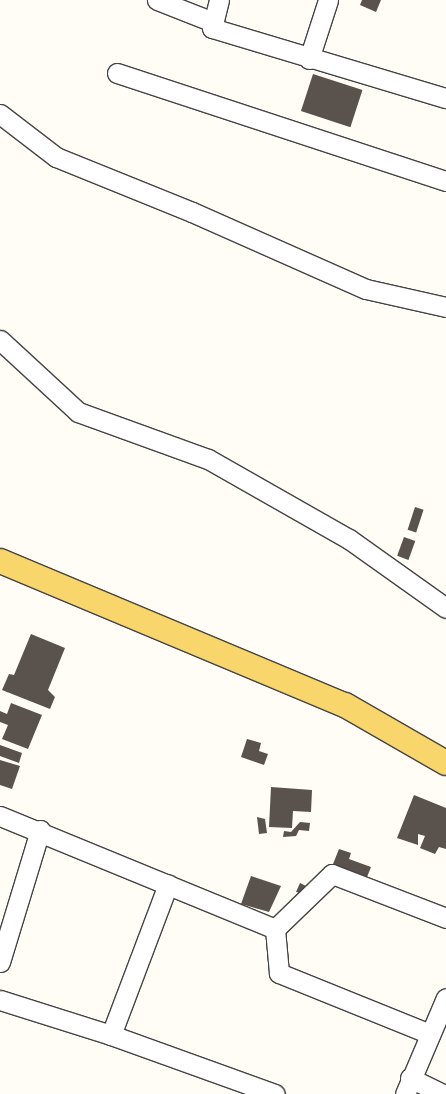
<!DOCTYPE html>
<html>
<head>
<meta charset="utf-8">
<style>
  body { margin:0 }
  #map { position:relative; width:446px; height:1094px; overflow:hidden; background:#fffdf5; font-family:Lora,serif }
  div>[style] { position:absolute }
  .building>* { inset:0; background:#5a524d; transform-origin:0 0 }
  .roads { filter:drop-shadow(1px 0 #444) drop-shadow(-1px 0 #444) drop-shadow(0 1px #444) drop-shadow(0 -1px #444) }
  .minor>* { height:19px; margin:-9.5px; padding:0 9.5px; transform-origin:9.5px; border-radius:9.5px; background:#fff }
  .major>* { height:24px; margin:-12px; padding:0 12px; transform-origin:12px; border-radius:12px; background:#f9d66b }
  span { translate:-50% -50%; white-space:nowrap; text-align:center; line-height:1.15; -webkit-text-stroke:5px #fff; paint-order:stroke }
</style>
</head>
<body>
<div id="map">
  <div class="building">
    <i style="clip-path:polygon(362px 0,381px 0,376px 12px,360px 5px)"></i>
    <i style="left:313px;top:74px;width:52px;height:39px;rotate:18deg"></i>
    <i style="left:415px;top:507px;width:9px;height:24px;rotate:18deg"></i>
    <i style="left:404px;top:537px;width:12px;height:20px;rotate:20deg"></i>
    <i style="clip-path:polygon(31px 634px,65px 648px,48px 690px,55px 697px,50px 709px,2px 690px,9px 674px,14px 675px)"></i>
    <i style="clip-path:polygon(11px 703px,42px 715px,28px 749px,2px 739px,8px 725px,0 722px,0 711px,7px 714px)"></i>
    <i style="clip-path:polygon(247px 739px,261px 743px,259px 751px,268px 754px,264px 765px,241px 757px)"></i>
    <i style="clip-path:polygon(0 745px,22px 753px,19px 763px,0 756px)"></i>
    <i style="clip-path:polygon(0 760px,20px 766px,12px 789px,0 785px)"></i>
    <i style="clip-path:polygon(271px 787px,312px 790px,311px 812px,293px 811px,292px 828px,269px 827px)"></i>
    <i style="clip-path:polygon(414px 795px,446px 808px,446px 849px,439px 847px,435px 854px,420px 848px,425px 836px,418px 834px,418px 845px,397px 838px)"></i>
    <i style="clip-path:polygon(257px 817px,265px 819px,267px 833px,259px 834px)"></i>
    <i style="clip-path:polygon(300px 822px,310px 823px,309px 831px,299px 830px,296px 836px,283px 837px,284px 831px,291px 832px)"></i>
    <i style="clip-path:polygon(339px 849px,351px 853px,349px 859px,371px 867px,367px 877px,333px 864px)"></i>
    <i style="clip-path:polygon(251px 876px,281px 886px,269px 912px,241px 904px)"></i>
    <i style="clip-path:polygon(300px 883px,312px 889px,307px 894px,296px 892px)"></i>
  </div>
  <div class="roads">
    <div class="minor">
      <i style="left:157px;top:0;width:60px;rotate:21.4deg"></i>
      <i style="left:219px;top:0;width:29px;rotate:104deg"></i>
      <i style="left:212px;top:28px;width:244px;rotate:16.7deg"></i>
      <i style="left:309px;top:59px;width:62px;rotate:-72.1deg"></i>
      <i style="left:117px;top:73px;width:346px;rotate:18.2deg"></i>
      <i style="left:0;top:114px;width:71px;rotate:37.5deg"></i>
      <i style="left:56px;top:157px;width:147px;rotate:22deg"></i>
      <i style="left:192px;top:212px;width:190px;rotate:23.9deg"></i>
      <i style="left:366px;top:289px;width:82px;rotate:12.7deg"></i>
      <i style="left:0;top:340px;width:106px;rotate:42.7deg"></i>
      <i style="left:78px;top:412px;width:138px;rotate:19.9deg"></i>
      <i style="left:208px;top:459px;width:162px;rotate:29.6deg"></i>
      <i style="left:349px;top:539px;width:119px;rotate:35.4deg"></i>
      <i style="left:0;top:816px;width:297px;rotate:22.3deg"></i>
      <i style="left:0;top:962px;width:138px;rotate:-73.1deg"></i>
      <i style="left:0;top:1000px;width:116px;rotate:17.5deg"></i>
      <i style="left:111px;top:1035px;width:174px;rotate:19.8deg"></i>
      <i style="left:430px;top:1034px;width:163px;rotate:-158deg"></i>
      <i style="left:279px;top:973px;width:44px;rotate:-95.2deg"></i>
      <i style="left:275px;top:929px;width:79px;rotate:-44deg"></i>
      <i style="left:332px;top:874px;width:122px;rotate:21.1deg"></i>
      <i style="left:111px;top:1035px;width:161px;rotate:-69.3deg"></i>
      <i style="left:410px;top:1078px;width:37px;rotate:26deg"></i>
      <i style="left:405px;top:1094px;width:104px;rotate:-66.9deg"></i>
    </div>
    <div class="major">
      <i style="left:0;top:561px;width:374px;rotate:22.7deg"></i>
      <i style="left:345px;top:705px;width:116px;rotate:29.9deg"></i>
    </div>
  </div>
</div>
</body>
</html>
